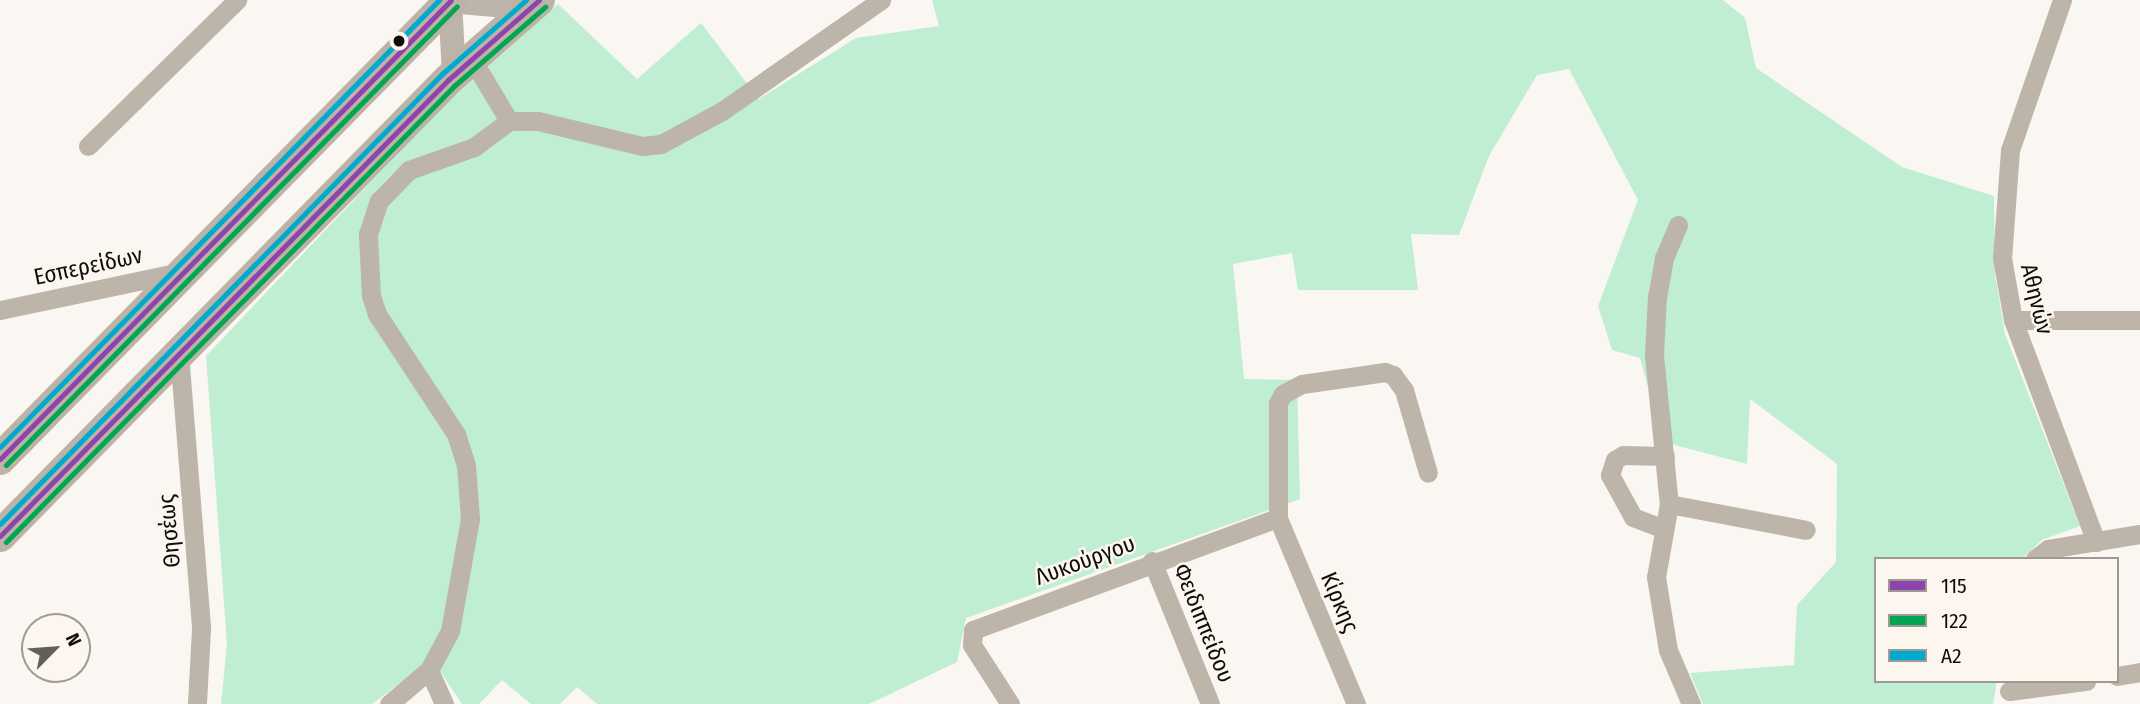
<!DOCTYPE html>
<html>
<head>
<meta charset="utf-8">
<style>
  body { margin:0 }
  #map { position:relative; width:2140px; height:704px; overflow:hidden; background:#faf6f2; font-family:"Fira Sans Condensed",sans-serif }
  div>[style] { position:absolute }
  .green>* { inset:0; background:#c0eed3 }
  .minor>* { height:19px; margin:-9.5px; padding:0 9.5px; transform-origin:9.5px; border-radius:9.5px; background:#bdb5a9 }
  .tertiary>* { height:24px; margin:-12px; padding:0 12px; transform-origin:12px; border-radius:12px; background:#bdb5a9 }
  .trunk>* { height:32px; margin:-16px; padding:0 16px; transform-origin:16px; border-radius:16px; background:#bcb2a5 }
  .bus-1>* { height:5px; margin:-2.5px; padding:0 2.5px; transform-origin:2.5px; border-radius:2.5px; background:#8e44ad }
  .bus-2>* { height:5px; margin:-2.5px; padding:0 2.5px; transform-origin:2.5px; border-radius:2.5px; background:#00a651 }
  .bus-3>* { height:5px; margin:-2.5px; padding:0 2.5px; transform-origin:2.5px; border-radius:2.5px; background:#00a9ce }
  .dots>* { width:19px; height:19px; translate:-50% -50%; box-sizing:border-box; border:4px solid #fdf6ef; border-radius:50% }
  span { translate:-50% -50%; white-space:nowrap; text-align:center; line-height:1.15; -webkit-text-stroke:5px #fdf6ef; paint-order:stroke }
  .street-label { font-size:23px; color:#0f0d0b }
  .legend { position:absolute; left:1874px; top:557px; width:245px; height:126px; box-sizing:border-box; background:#fdf6ef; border:2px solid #9e9994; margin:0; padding:9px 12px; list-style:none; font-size:21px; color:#0f0d0b }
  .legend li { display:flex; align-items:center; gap:14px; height:35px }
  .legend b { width:35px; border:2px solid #9e9994 }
  .north { position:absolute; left:21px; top:613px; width:70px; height:70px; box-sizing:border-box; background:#fdf6ef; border:2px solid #9e9994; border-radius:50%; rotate:65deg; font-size:19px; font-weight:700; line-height:28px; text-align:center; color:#0f0d0b }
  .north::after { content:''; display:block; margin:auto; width:24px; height:32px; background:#615f5c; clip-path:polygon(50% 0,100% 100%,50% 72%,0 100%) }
</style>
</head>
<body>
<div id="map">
  <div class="green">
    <i style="clip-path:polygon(932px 0,1723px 0,1745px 18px,1756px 68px,1902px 167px,1994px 196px,1995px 274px,2005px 334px,2080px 526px,2042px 540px,2022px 559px,1876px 559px,1876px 681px,1997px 681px,1993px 704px,1703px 704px,1690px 673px,1794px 665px,1797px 605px,1836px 562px,1837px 464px,1750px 399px,1747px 464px,1663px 442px,1640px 358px,1612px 350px,1598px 306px,1638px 200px,1569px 69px,1537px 75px,1489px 156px,1459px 235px,1411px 234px,1418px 290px,1298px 290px,1292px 253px,1233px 264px,1244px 379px,1297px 380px,1300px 499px,966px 618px,957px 662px,869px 704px,597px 704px,577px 687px,560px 704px,531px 704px,502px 680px,479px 704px,462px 704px,432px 659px,372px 704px,221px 704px,227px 644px,206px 356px,440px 109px,558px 4px,637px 79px,701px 23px,759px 99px,856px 38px,939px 26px)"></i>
  </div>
  <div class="minor">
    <i style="left:2062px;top:0;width:159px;rotate:109.1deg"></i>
    <i style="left:2010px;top:150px;width:108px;rotate:94.2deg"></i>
    <i style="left:2002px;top:258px;width:63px;rotate:79.9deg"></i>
    <i style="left:2013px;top:320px;width:237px;rotate:69.5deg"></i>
    <i style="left:472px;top:59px;width:72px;rotate:59.2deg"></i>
    <i style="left:509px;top:121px;width:29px"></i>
    <i style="left:538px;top:121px;width:107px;rotate:13.5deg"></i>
    <i style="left:642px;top:146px;width:19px;rotate:-6deg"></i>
    <i style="left:661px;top:144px;width:69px;rotate:-28.4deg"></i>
    <i style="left:722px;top:111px;width:194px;rotate:-34.9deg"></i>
    <i style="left:88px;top:146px;width:209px;rotate:-44.4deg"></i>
    <i style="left:1678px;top:225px;width:36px;rotate:113deg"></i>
    <i style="left:1664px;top:258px;width:39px;rotate:100deg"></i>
    <i style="left:1657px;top:296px;width:59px;rotate:92.9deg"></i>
    <i style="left:1654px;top:355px;width:150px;rotate:84.3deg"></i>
    <i style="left:1669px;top:504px;width:74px;rotate:100.1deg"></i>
    <i style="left:1656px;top:577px;width:74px;rotate:80.7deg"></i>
    <i style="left:1668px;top:650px;width:59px;rotate:66.9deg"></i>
    <i style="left:0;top:310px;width:185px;rotate:-11.9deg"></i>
    <i style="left:2013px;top:320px;width:127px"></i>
    <i style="left:179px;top:353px;width:277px;rotate:85.4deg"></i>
    <i style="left:201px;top:629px;width:75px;rotate:93.1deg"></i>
    <i style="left:1669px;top:504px;width:139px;rotate:10.7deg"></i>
    <i style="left:1664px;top:529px;width:33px;rotate:-159deg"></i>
    <i style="left:1633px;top:517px;width:48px;rotate:-118.7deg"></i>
    <i style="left:1610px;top:475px;width:16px;rotate:-72deg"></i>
    <i style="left:1615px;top:460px;width:9px;rotate:-32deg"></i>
    <i style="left:1623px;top:455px;width:42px;rotate:1.4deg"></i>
    <i style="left:2035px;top:559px;width:16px;rotate:-38deg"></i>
    <i style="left:2048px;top:549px;width:93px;rotate:-9.3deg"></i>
    <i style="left:1152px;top:561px;width:154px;rotate:67.9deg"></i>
    <i style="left:429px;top:670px;width:37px;rotate:66deg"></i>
    <i style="left:2117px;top:676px;width:23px;rotate:-10deg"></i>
    <i style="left:2009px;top:691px;width:78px;rotate:-7.4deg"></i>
    <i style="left:389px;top:704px;width:52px;rotate:-40.4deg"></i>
    <i style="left:429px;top:670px;width:44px;rotate:-61.7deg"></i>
    <i style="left:450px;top:631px;width:114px;rotate:-79.9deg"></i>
    <i style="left:470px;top:519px;width:54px;rotate:-94.2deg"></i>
    <i style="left:466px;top:465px;width:33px;rotate:-108deg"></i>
    <i style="left:456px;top:434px;width:144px;rotate:-123.4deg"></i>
    <i style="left:377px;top:314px;width:19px;rotate:-108deg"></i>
    <i style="left:371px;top:296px;width:62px;rotate:-92.8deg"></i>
    <i style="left:368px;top:234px;width:35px;rotate:-72deg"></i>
    <i style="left:379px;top:201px;width:43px;rotate:-45.9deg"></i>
    <i style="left:409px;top:170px;width:69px;rotate:-19.5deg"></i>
    <i style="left:474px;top:147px;width:44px;rotate:-36.6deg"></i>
    <i style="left:1010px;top:704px;width:70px;rotate:-122.8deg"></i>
    <i style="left:972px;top:645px;width:15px;rotate:-86deg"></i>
    <i style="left:973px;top:630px;width:325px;rotate:-20.2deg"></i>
    <i style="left:1356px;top:704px;width:202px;rotate:-112.8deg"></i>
    <i style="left:1278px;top:518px;width:115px;rotate:-90deg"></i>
    <i style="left:1278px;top:403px;width:10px;rotate:-61deg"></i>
    <i style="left:1283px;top:394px;width:21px;rotate:-28deg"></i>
    <i style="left:1302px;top:384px;width:84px;rotate:-8.2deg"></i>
    <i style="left:1385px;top:372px;width:9px;rotate:21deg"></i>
    <i style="left:1393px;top:375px;width:19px;rotate:54deg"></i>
    <i style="left:1404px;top:390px;width:86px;rotate:73.9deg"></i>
  </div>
  <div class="tertiary">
    <i style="left:450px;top:1px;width:79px;rotate:5.1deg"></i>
    <i style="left:450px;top:1px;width:74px;rotate:86.9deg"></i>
  </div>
  <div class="trunk">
    <i style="left:0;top:459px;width:643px;rotate:-45.5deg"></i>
    <i style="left:0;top:536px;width:639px;rotate:-45.51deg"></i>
    <i style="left:448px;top:80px;width:121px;rotate:-41.3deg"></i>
  </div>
  <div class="bus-1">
    <i style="left:0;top:459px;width:643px;rotate:-45.5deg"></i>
    <i style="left:0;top:536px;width:639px;rotate:-45.51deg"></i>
    <i style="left:448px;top:80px;width:121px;rotate:-41.3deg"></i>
  </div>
  <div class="bus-2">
    <i style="left:6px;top:465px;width:643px;rotate:-45.5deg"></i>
    <i style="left:6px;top:542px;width:639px;rotate:-45.51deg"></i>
    <i style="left:454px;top:86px;width:121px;rotate:-41deg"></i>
  </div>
  <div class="bus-3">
    <i style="left:0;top:447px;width:627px;rotate:-45.52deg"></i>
    <i style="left:0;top:524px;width:631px;rotate:-45.51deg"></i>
    <i style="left:442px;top:74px;width:112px;rotate:-41.4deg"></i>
  </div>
  <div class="dots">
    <i style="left:399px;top:41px;background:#0f0d0b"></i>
  </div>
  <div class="street-label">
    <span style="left:88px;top:266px;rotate:-12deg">Εσπερείδων</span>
    <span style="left:2037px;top:299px;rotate:76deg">Αθηνών</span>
    <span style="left:169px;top:531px;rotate:-95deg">Θησέως</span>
    <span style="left:1085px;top:560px;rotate:-20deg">Λυκούργου</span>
    <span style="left:1340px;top:602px;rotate:67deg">Κίρκης</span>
    <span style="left:1204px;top:623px;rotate:68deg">Φειδιππείδου</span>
  </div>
  <ul class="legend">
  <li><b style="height:9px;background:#8e44ad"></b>115</li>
  <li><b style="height:9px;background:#00a651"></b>122</li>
  <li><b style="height:9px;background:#00a9ce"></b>Α2</li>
  </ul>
  <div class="north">N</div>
</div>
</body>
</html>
